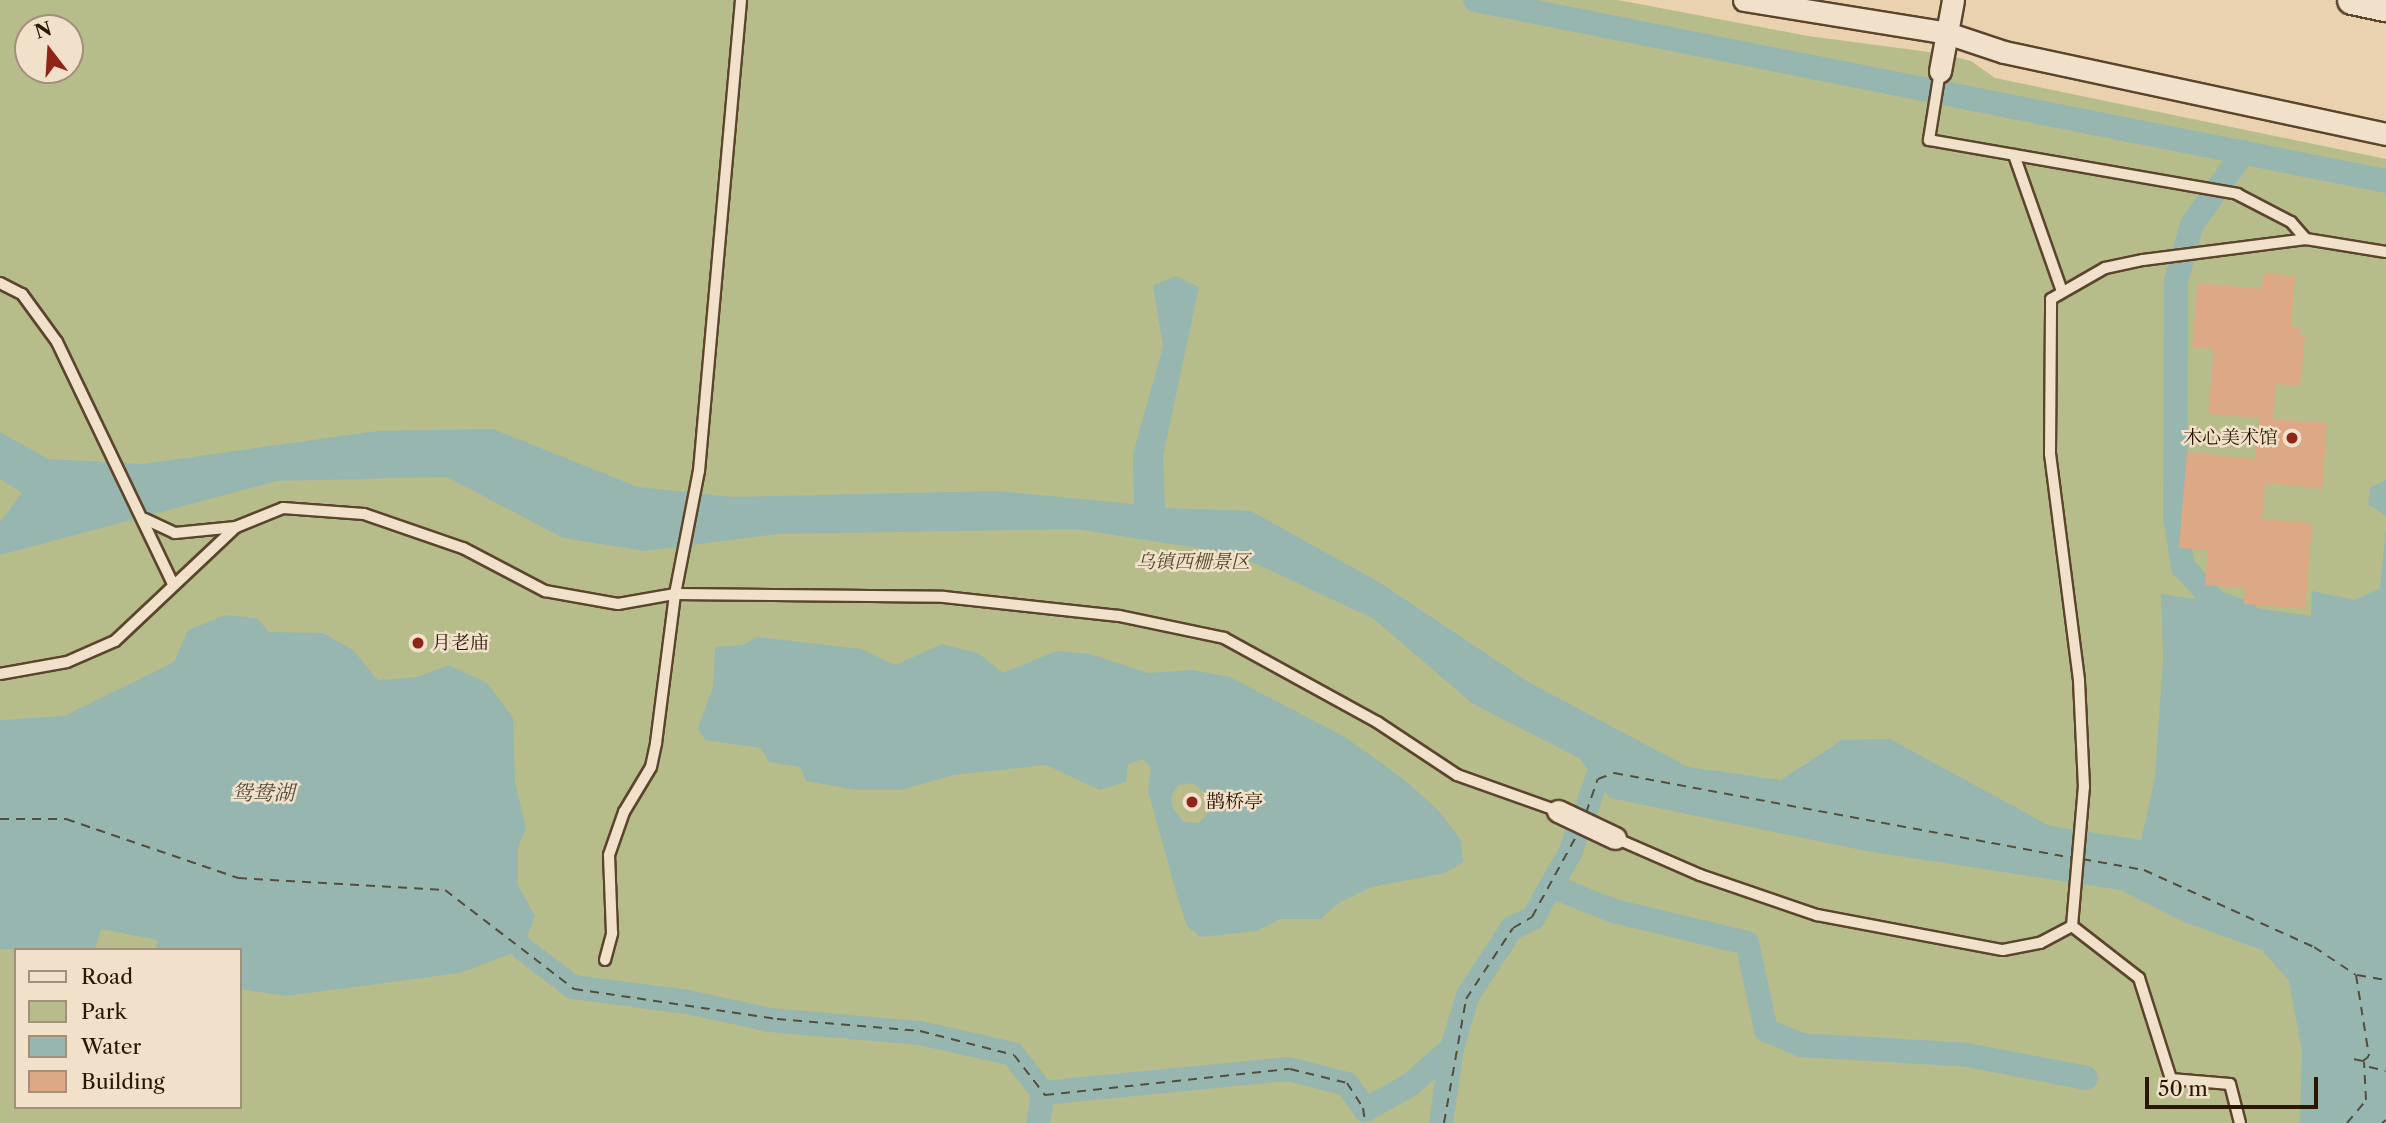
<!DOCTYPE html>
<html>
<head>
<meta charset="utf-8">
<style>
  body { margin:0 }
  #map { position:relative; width:2386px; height:1123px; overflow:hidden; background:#ead1af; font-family:"Libre Caslon Text","Noto Serif SC",serif }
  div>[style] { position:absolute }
  .green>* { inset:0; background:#b7bc8b }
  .water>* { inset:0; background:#98b6b0 }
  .canal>* { height:24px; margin:-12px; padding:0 12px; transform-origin:12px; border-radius:12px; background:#98b6b0 }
  .ferry>* { height:2px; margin-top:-1px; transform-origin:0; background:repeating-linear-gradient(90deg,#514e3e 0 9px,transparent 0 16px) }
  .building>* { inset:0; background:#dda885 }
  .roads { filter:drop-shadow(2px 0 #5b452c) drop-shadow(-2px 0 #5b452c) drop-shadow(0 2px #5b452c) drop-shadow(0 -2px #5b452c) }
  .service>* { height:10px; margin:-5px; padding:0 5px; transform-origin:5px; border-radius:5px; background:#f1e1cb }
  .minor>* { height:21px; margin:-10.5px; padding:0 10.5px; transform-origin:10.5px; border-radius:10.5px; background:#f1e1cb }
  .tertiary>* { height:28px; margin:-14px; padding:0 14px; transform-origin:14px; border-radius:14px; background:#f1e1cb }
  .dots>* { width:19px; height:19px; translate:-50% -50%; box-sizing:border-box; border:4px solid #f1e1cb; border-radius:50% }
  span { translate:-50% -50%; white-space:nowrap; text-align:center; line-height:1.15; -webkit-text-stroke:5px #f1e1cb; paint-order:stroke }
  .poi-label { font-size:19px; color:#2b1600 }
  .right { translate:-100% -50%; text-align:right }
  .left { translate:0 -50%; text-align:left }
  .park-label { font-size:19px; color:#55482a; font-style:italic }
  .water-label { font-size:21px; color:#514e3e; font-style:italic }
  .legend { position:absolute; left:14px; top:948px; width:228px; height:161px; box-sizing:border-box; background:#f1e1cb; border:2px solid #a2907a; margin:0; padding:9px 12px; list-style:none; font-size:21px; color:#2b1600 }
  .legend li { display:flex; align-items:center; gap:14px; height:35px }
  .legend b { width:35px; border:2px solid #a2907a }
  .north { position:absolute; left:14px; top:14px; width:70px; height:70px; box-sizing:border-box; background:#f1e1cb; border:2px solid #a2907a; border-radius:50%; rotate:343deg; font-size:19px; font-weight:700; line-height:28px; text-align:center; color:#2b1600 }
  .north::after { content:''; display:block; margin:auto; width:24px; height:32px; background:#8f2418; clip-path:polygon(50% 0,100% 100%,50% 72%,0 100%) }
  .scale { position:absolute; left:2145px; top:1077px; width:173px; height:32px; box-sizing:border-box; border:4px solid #2b1600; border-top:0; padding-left:9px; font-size:21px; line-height:24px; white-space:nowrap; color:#2b1600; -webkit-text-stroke:5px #f1e1cb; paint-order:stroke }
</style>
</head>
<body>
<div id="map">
  <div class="green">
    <i style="clip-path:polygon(evenodd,0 0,1618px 0,1808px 36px,1944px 54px,1971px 61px,1995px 78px,2386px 159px,2386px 1123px,0 1123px,0 0,28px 28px,70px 28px,70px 70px,28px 70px,28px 28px,0 0,16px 950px,240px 950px,240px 1107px,16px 1107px,16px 950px)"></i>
  </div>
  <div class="water">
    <i style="clip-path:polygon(1176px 276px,1199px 287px,1163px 456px,1165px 508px,1251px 511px,1379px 582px,1530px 683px,1688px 767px,1781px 780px,1842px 740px,1890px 739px,2050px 826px,2141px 840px,2155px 777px,2163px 659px,2161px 594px,2311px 616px,2312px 591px,2355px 600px,2380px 588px,2386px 529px,2386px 1123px,2300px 1123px,2302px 1052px,2289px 981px,2262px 950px,2184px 922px,2121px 890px,1866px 851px,1610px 798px,1579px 758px,1473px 704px,1374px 619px,1235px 554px,1076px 529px,778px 534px,645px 551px,563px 538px,447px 477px,277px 481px,0 555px,0 522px,22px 493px,0 479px,0 432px,48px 459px,143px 464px,377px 431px,493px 429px,638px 487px,733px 497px,998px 491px,1134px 504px,1133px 454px,1163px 346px,1153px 286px)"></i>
    <i style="clip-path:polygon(2386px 480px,2386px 516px,2368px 504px,2370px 488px)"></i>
    <i style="clip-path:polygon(226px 615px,257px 618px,269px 632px,323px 633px,353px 650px,378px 680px,418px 677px,449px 665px,487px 683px,513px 718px,515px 782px,526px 828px,518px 847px,518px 885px,535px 916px,523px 949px,460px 973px,286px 996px,240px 989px,240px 950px,156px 950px,157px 940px,101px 929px,95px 950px,0 949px,0 720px,64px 716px,174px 662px,188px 630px)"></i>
    <i style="clip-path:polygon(evenodd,758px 637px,861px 649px,895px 665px,942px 644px,978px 653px,1003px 673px,1056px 651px,1090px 654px,1148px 673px,1192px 670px,1230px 677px,1345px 737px,1406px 781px,1438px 810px,1461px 840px,1463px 862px,1445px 873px,1371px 887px,1339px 903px,1320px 919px,1281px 919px,1257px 931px,1200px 937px,1187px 926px,1178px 899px,1148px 791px,1151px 768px,1143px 759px,1128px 764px,1126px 782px,1100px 790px,1046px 765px,954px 775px,900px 790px,857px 790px,806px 781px,800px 767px,769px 762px,761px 748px,705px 740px,698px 728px,713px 687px,715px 647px,742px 645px,758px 637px,1193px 783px,1207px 795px,1209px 812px,1198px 823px,1184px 822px,1173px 809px,1171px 797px,1178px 785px,1193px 783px)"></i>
  </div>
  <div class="canal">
    <i style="left:1475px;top:0;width:929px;rotate:11.24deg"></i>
    <i style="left:2244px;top:152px;width:89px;rotate:125.8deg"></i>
    <i style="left:2192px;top:224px;width:59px;rotate:105.7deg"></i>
    <i style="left:2176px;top:281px;width:234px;rotate:90.2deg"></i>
    <i style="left:2175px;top:515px;width:53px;rotate:81.3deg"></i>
    <i style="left:2183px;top:567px;width:48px;rotate:46.7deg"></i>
    <i style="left:2216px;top:602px;width:33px;rotate:21deg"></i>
    <i style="left:1551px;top:886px;width:68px;rotate:21.6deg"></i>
    <i style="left:1614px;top:911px;width:137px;rotate:13.5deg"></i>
    <i style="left:1747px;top:943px;width:89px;rotate:77.7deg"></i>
    <i style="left:1766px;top:1030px;width:38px;rotate:23deg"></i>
    <i style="left:1801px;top:1045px;width:166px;rotate:3.4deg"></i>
    <i style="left:1967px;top:1055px;width:121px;rotate:10.9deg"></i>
    <i style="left:523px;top:949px;width:63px;rotate:37.2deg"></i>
    <i style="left:573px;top:987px;width:115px;rotate:7.5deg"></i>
    <i style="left:687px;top:1002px;width:85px;rotate:12.2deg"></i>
    <i style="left:770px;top:1020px;width:151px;rotate:5deg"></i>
    <i style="left:920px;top:1033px;width:95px;rotate:12.7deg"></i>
    <i style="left:1013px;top:1054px;width:49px;rotate:52.4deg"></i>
    <i style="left:1043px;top:1093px;width:30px;rotate:99deg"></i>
    <i style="left:1043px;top:1093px;width:246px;rotate:-5.6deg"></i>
    <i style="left:1288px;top:1069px;width:61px;rotate:14.3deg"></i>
    <i style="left:1347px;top:1084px;width:32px;rotate:55deg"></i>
    <i style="left:1365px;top:1110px;width:51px;rotate:-29.1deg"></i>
    <i style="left:1410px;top:1085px;width:56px;rotate:-41.4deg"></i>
    <i style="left:1452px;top:1048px;width:55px;rotate:-73.2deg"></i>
    <i style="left:1468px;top:995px;width:80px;rotate:-56.7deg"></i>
    <i style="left:1512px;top:928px;width:23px;rotate:-25deg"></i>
    <i style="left:1533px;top:918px;width:75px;rotate:-60.4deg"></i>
    <i style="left:1570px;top:853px;width:94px;rotate:-70deg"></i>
    <i style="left:1441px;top:1123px;width:76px;rotate:-81.7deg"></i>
  </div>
  <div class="ferry">
    <i style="left:1586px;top:813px;width:36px;rotate:-71deg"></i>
    <i style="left:1598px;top:779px;width:17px;rotate:-21deg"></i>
    <i style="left:1614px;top:773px;width:467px;rotate:10.5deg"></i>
    <i style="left:0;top:819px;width:66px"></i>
    <i style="left:66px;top:819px;width:182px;rotate:18.9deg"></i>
    <i style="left:238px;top:878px;width:207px;rotate:3.3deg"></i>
    <i style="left:445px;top:890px;width:163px;rotate:37.5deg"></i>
    <i style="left:574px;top:989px;width:205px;rotate:8.4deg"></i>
    <i style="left:777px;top:1019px;width:144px;rotate:4.8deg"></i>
    <i style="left:920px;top:1031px;width:97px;rotate:14.3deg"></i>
    <i style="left:1014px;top:1055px;width:51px;rotate:52.2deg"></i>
    <i style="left:1045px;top:1095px;width:246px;rotate:-6.1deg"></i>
    <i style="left:1290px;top:1069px;width:59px;rotate:13.8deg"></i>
    <i style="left:1347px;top:1083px;width:30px;rotate:57deg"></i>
    <i style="left:1363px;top:1108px;width:15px;rotate:82deg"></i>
    <i style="left:2082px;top:859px;width:63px;rotate:10.1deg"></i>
    <i style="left:2144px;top:870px;width:187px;rotate:24.4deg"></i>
    <i style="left:2314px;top:947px;width:50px;rotate:33.7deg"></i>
    <i style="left:2356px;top:975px;width:82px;rotate:80.9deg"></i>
    <i style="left:2369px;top:1056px;width:8px;rotate:140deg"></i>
    <i style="left:2363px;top:1061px;width:10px;rotate:-169deg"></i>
    <i style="left:2357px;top:975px;width:29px;rotate:10deg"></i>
    <i style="left:2369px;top:1067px;width:17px;rotate:13deg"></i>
    <i style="left:1444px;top:1123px;width:126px;rotate:-79.9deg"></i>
    <i style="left:1466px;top:999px;width:85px;rotate:-56.5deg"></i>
    <i style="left:1513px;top:928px;width:22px;rotate:-30deg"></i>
    <i style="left:1532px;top:917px;width:98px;rotate:-61.3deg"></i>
    <i style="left:2347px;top:1123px;width:30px;rotate:-50deg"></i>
    <i style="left:2366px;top:1100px;width:38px;rotate:-93deg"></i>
    <i style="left:2382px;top:1123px;width:5px;rotate:-37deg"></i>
  </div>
  <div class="building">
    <i style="clip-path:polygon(2263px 273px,2295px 276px,2291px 327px,2299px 328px,2299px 336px,2305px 337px,2300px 386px,2276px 384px,2273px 419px,2327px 423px,2322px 488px,2265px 483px,2262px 519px,2312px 523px,2305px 609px,2244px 604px,2245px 588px,2205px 585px,2208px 550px,2179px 548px,2187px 452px,2255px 459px,2259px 418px,2208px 414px,2214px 349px,2192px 347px,2198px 283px,2262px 289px)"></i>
    <i style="clip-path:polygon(1193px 792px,1202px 797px,1202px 808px,1191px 812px,1183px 807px,1182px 795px)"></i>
  </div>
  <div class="roads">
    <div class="service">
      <i style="left:1940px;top:71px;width:70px;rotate:99.1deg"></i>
      <i style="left:1929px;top:140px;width:313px;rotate:9.9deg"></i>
      <i style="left:2237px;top:194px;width:61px;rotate:27.4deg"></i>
      <i style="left:2291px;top:222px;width:23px;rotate:49deg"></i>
      <i style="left:2014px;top:155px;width:144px;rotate:70.6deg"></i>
      <i style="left:0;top:283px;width:25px;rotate:27deg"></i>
      <i style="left:22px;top:294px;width:59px;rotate:53.9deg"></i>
      <i style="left:57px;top:342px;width:268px;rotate:64.4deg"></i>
      <i style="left:145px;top:519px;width:33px;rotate:25deg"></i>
      <i style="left:175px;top:533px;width:61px;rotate:-5.6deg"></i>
      <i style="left:0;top:674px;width:68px;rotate:-10.2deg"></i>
      <i style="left:67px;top:662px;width:52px;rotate:-23.6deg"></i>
      <i style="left:115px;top:641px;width:166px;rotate:-43.3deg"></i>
      <i style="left:236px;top:527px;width:51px;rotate:-22deg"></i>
      <i style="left:283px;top:508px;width:81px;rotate:4.2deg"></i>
      <i style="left:364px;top:514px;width:105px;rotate:19deg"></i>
      <i style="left:463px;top:548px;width:93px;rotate:27.7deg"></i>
      <i style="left:545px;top:591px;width:74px;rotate:10.1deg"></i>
      <i style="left:618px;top:604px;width:58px;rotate:-10deg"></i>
      <i style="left:675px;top:594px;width:269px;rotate:0.6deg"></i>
      <i style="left:944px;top:597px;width:176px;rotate:6.2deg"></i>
      <i style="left:1119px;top:616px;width:107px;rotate:11.8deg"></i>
      <i style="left:1224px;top:638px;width:175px;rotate:28.8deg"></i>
      <i style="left:1377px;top:722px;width:96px;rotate:33.5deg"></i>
      <i style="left:1457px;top:775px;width:107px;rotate:19.6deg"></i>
      <i style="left:1615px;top:838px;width:93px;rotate:23.5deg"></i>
      <i style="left:1700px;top:875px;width:124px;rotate:18.9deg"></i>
      <i style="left:1817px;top:915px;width:189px;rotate:10.7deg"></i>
      <i style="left:2003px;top:950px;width:38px;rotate:-11deg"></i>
      <i style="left:2040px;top:943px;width:36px;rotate:-28deg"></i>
      <i style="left:2072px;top:926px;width:140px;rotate:-85.1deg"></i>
      <i style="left:2084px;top:787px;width:107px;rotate:-92.7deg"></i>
      <i style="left:2079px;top:680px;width:228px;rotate:-97.3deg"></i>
      <i style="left:2050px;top:454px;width:155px;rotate:-89.6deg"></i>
      <i style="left:2051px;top:299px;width:62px;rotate:-29.9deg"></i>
      <i style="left:2105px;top:268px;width:39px;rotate:-12deg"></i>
      <i style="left:2143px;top:260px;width:164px;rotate:-7.3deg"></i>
      <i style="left:2306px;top:239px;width:81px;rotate:9.2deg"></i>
      <i style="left:2072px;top:926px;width:85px;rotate:37.8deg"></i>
      <i style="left:2139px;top:978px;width:106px;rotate:72.4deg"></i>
      <i style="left:2171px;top:1079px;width:59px;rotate:4.8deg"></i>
      <i style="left:2230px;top:1084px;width:40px;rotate:75.6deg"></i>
      <i style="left:605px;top:960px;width:28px;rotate:-75deg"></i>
      <i style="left:612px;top:933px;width:78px;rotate:-92.2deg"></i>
      <i style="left:609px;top:855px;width:46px;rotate:-70.8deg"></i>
      <i style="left:624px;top:812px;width:52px;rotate:-59deg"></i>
      <i style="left:651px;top:767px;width:25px;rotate:-78deg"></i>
      <i style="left:656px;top:743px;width:150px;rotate:-82.7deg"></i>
      <i style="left:675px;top:594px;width:125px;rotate:-79deg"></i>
      <i style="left:699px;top:471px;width:473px;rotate:-84.9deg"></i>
    </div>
    <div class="minor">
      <i style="left:1744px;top:0;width:206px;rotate:9.2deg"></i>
      <i style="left:1947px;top:33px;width:60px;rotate:18.4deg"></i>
      <i style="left:2004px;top:52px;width:391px;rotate:12.1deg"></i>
      <i style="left:1940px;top:71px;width:72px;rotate:-79.6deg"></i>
      <i style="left:1558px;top:811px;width:63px;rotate:25.3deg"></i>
    </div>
    <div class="tertiary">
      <i style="left:2352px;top:0;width:35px;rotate:12deg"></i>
    </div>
  </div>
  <div class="dots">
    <i style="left:2292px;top:438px;background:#8f2418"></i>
    <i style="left:418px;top:643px;background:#8f2418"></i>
    <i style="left:1192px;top:802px;background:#8f2418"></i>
  </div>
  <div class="poi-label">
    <span class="right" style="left:2278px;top:438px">木心美术馆</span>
    <span class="left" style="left:432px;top:643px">月老庙</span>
    <span class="left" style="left:1206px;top:802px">鹊桥亭</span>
  </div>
  <div class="park-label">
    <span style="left:1193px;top:562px">乌镇西栅景区</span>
  </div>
  <div class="water-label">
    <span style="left:263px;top:793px">鸳鸯湖</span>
  </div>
  <ul class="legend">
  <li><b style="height:9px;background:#f1e1cb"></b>Road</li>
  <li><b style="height:19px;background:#b7bc8b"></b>Park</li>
  <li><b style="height:19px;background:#98b6b0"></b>Water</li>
  <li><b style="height:19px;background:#dda885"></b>Building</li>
  </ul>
  <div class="north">N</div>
  <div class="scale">50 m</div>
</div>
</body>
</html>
